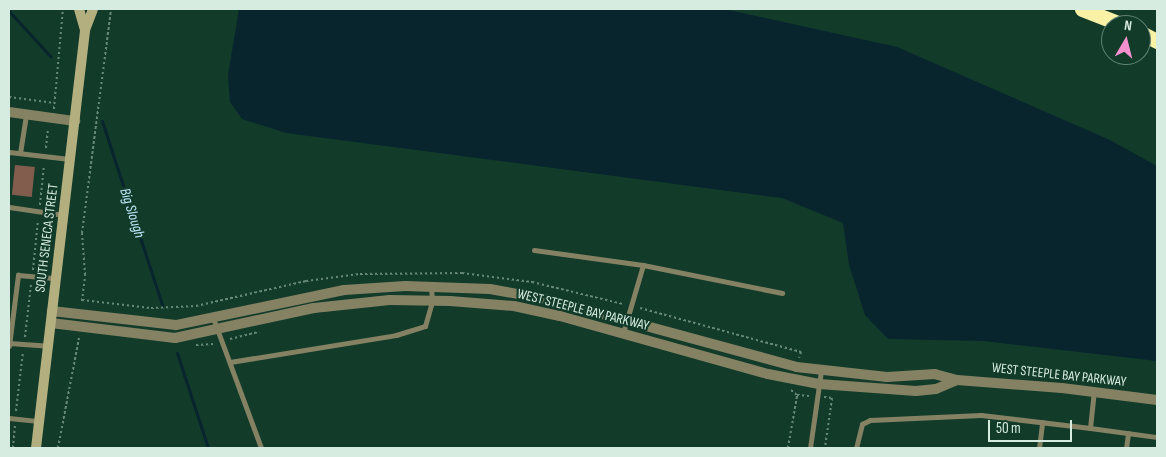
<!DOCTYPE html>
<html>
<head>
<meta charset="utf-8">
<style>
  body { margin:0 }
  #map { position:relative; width:1166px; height:457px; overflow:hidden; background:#123b2a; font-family:"Sofia Sans Condensed",sans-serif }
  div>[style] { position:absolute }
  .water>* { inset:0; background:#08252e }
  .stream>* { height:3px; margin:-1.5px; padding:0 1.5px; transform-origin:1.5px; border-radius:1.5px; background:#08252e }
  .building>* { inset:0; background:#825d4d; transform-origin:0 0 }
  .path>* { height:2px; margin-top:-1px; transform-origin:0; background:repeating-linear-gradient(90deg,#67887a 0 2.5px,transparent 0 5px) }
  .lane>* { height:5px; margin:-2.5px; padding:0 2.5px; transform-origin:2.5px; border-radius:2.5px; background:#858264 }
  .street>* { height:10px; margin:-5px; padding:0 5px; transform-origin:5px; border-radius:5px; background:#858264 }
  .secondary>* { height:10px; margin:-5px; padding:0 5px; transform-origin:5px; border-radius:5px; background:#b3af7f }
  .highway>* { height:15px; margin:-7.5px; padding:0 7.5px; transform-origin:7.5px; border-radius:7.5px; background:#f9f1a6 }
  span { translate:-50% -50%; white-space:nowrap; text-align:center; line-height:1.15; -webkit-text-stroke:4.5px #123b2a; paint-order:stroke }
  .street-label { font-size:14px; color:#d6ece1 }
  .water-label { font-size:15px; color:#bde8f9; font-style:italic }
  .frame { position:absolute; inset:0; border:10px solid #d6ece1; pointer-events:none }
  .north { position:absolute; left:1101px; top:15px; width:50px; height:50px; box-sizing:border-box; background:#123b2a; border:1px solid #608273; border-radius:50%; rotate:8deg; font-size:14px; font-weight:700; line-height:20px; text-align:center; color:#d6ece1 }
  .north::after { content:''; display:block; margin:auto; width:18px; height:22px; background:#f690cf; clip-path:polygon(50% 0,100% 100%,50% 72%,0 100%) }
  .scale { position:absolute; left:988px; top:420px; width:84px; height:22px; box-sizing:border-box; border:2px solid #d6ece1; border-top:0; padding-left:6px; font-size:15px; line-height:18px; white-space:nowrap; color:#d6ece1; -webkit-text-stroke:4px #123b2a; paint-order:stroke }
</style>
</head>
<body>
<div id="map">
  <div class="water">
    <i style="clip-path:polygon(239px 9px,724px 9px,897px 47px,1110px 140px,1157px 166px,1157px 361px,983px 341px,888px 339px,865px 315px,849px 265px,843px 223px,782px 198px,286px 133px,242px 119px,230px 102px,228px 75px)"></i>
  </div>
  <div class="stream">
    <i style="left:9px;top:11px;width:62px;rotate:47.6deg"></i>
    <i style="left:102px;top:121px;width:194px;rotate:71.9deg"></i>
    <i style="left:177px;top:353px;width:100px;rotate:71.9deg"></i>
  </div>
  <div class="building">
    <i style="left:15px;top:165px;width:20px;height:30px;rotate:6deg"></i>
  </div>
  <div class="path">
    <i style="left:9px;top:97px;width:46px;rotate:7.4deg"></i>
    <i style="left:54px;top:109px;width:100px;rotate:-84.9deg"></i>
    <i style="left:46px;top:148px;width:20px;rotate:-84deg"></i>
    <i style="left:40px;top:205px;width:40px;rotate:-84.3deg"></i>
    <i style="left:33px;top:270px;width:50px;rotate:-84.3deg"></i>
    <i style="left:82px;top:300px;width:69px;rotate:6.6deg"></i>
    <i style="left:151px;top:308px;width:45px;rotate:-2.5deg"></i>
    <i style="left:196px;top:306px;width:113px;rotate:-12.8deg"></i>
    <i style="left:306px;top:281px;width:54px;rotate:-7.4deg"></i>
    <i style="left:360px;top:274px;width:102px;rotate:-0.6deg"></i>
    <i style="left:462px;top:273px;width:71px;rotate:7.3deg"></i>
    <i style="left:532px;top:282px;width:94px;rotate:13.6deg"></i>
    <i style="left:82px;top:301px;width:26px;rotate:-83deg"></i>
    <i style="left:85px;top:275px;width:42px;rotate:-94.1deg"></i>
    <i style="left:82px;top:233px;width:226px;rotate:-82.6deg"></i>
    <i style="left:640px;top:308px;width:167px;rotate:15.3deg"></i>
    <i style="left:801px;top:352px;width:6px;rotate:108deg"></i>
    <i style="left:25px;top:337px;width:53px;rotate:-83.5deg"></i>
    <i style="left:230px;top:339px;width:30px;rotate:-14deg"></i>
    <i style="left:196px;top:345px;width:17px;rotate:-3deg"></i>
    <i style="left:791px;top:390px;width:8px;rotate:40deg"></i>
    <i style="left:797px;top:395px;width:12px;rotate:5deg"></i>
    <i style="left:824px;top:397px;width:8px;rotate:7deg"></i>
    <i style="left:832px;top:398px;width:50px;rotate:98deg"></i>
    <i style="left:16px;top:411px;width:60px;rotate:-83.3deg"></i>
    <i style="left:13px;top:448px;width:22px;rotate:-85deg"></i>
    <i style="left:58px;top:448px;width:112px;rotate:-79.2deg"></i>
    <i style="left:788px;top:448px;width:53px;rotate:-80.2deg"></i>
  </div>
  <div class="lane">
    <i style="left:9px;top:152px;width:61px;rotate:6.5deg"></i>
    <i style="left:20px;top:153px;width:39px;rotate:-81deg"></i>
    <i style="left:9px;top:207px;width:55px;rotate:8.4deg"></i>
    <i style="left:534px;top:250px;width:110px;rotate:7.8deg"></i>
    <i style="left:643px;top:265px;width:142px;rotate:11.4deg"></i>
    <i style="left:213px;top:318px;width:139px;rotate:69.7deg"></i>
    <i style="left:623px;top:333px;width:71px;rotate:-73.6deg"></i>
    <i style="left:9px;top:343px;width:39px;rotate:4deg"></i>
    <i style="left:9px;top:346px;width:72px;rotate:-82.8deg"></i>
    <i style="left:18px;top:275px;width:38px;rotate:5deg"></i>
    <i style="left:230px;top:362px;width:168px;rotate:-9.2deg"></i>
    <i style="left:396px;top:335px;width:30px;rotate:-17deg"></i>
    <i style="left:425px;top:326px;width:26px;rotate:-74deg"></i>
    <i style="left:432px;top:301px;width:14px;rotate:-94deg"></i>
    <i style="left:9px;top:418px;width:30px;rotate:6deg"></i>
    <i style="left:1090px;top:428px;width:68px;rotate:7.7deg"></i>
    <i style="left:810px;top:448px;width:78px;rotate:-81.9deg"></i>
    <i style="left:856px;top:448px;width:25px;rotate:-76deg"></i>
    <i style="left:862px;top:424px;width:9px;rotate:-27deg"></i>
    <i style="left:870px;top:420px;width:111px;rotate:-2.6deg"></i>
    <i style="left:981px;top:415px;width:110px;rotate:6.8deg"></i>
    <i style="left:1090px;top:428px;width:36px;rotate:-84deg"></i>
    <i style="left:1039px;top:448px;width:26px;rotate:-83deg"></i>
    <i style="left:1126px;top:448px;width:15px;rotate:-82deg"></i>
  </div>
  <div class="street">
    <i style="left:9px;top:112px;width:67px;rotate:7.8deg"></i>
    <i style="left:51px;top:323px;width:125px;rotate:6.9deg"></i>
    <i style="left:175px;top:338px;width:142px;rotate:-12.2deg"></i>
    <i style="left:314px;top:308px;width:76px;rotate:-6deg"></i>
    <i style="left:390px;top:300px;width:60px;rotate:1deg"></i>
    <i style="left:450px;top:301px;width:64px;rotate:4.5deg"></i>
    <i style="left:514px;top:306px;width:47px;rotate:12.3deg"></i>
    <i style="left:560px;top:316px;width:216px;rotate:15.6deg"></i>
    <i style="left:768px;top:374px;width:52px;rotate:11.1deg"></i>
    <i style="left:819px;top:384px;width:97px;rotate:4.1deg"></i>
    <i style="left:916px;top:391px;width:20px;rotate:-6deg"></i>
    <i style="left:936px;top:389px;width:23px;rotate:-23deg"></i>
    <i style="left:957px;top:380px;width:23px;rotate:-165deg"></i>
    <i style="left:935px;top:374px;width:48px;rotate:176.4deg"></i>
    <i style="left:887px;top:377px;width:91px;rotate:-173.7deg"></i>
    <i style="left:797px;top:367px;width:255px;rotate:-164.8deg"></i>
    <i style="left:551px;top:300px;width:62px;rotate:-169.8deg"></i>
    <i style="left:490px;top:289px;width:85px;rotate:-178deg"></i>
    <i style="left:405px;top:286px;width:61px;rotate:176.2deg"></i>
    <i style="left:344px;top:290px;width:172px;rotate:168.2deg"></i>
    <i style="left:176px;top:325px;width:125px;rotate:-173.6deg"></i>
    <i style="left:957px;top:380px;width:105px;rotate:4.4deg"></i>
    <i style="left:1062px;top:388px;width:96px;rotate:7.2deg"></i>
  </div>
  <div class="secondary">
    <i style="left:79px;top:9px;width:22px;rotate:74deg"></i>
    <i style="left:36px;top:448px;width:421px;rotate:-83.3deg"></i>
    <i style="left:85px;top:30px;width:22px;rotate:-69deg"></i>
  </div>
  <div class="highway">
    <i style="left:1082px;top:9px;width:44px;rotate:21.3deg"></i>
    <i style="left:1141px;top:33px;width:18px;rotate:27deg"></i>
  </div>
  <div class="street-label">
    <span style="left:47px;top:238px;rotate:-83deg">SOUTH SENECA STREET</span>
    <span style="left:583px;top:310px;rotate:14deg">WEST STEEPLE BAY PARKWAY</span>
    <span style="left:1059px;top:375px;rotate:6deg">WEST STEEPLE BAY PARKWAY</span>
  </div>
  <div class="water-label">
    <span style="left:132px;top:213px;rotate:72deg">Big Slough</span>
  </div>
  <div class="frame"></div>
  <div class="north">N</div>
  <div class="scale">50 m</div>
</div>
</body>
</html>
